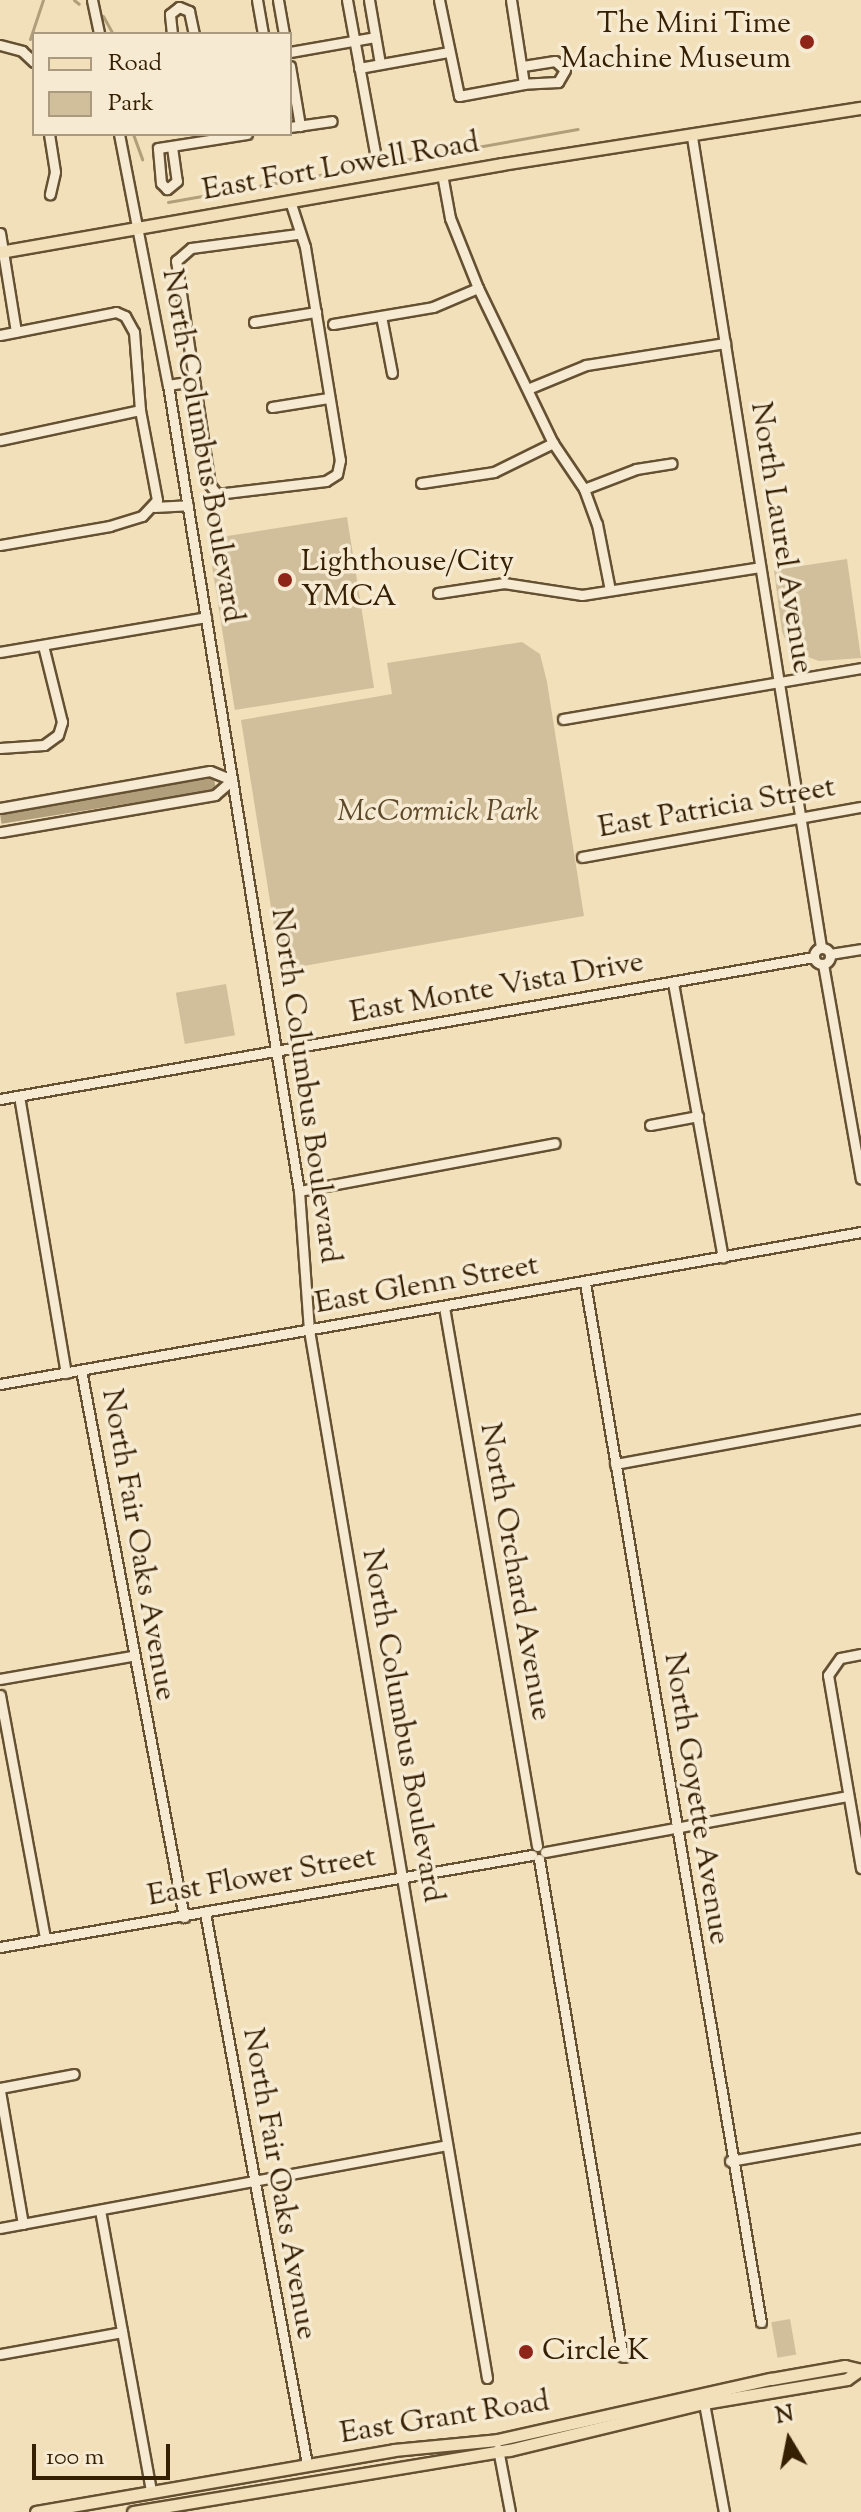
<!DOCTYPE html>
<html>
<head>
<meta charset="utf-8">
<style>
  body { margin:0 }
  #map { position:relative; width:861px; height:2512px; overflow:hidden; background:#f1e0ba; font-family:"Sorts Mill Goudy",serif }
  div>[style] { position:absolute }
  .green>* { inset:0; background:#d1bf9b; transform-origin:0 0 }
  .water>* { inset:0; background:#b19f7c; transform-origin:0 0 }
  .stream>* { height:3px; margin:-1.5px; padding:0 1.5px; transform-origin:1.5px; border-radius:1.5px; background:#b19f7c }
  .roads { filter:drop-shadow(2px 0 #655032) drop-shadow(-2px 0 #655032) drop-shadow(0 2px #655032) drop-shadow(0 -2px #655032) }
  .minor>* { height:9px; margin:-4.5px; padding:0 4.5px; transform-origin:4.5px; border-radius:4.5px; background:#f6ebd2 }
  .minor>.ring { margin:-4.5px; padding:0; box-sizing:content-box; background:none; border:9px solid #f6ebd2; border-radius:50% }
  .major>* { height:11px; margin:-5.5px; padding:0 5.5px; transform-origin:5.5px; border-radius:5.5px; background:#f1e0ba }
  .dots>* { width:22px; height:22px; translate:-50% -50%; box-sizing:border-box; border:4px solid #f6ebd2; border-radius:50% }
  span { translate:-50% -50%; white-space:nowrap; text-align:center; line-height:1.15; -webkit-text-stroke:7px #f6ebd2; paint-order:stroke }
  .poi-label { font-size:30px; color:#362004 }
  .right { translate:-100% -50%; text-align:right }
  .left { translate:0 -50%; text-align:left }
  .street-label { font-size:30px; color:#362004 }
  .park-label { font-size:30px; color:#5d482a; font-style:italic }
  .legend { position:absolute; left:32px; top:32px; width:260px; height:104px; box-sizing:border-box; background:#f6ebd2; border:2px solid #a99a80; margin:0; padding:10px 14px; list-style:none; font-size:24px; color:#362004 }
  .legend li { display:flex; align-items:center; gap:16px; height:40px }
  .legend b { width:40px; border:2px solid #a99a80 }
  .north { position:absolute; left:749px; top:2400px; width:80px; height:80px; -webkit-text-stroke:6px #f6ebd2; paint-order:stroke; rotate:350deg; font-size:22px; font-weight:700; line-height:32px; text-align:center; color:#362004 }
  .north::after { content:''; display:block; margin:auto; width:28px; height:36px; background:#362004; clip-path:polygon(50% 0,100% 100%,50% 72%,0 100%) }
  .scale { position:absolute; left:32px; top:2444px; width:138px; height:36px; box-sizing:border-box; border:4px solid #362004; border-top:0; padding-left:10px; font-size:24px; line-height:28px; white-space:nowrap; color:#362004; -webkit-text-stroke:6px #f6ebd2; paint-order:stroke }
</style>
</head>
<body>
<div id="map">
  <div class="green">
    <i style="left:347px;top:517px;width:173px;height:141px;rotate:81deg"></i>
    <i style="clip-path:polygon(847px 559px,861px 658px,819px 661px,791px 651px,782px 632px,774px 570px)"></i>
    <i style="clip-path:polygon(522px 642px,540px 654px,547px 682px,584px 916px,281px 970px,241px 720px,392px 694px,387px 663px)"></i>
    <i style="left:226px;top:984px;width:52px;height:51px;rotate:80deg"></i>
    <i style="left:790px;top:2319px;width:36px;height:19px;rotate:80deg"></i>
  </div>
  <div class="water">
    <i style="left:214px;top:778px;width:12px;height:217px;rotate:81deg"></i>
  </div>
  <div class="stream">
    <i style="left:74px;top:0;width:6px;rotate:39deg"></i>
    <i style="left:103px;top:16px;width:21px;rotate:61deg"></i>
    <i style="left:30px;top:39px;width:41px;rotate:-71.6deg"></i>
    <i style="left:133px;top:134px;width:27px;rotate:70deg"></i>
    <i style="left:168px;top:202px;width:416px;rotate:-10.1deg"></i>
  </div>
  <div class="roads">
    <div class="minor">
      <i style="left:92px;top:0;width:35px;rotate:78deg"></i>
      <i style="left:257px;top:0;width:35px;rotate:80deg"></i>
      <i style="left:278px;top:0;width:35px;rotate:80deg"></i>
      <i style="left:347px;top:0;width:156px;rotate:79.6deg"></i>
      <i style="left:369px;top:0;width:65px;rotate:80.2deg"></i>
      <i style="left:439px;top:0;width:98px;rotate:78.2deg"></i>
      <i style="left:511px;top:0;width:85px;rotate:81.2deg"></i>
      <i style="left:172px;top:34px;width:20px;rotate:-96deg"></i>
      <i style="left:170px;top:14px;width:11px;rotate:-38deg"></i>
      <i style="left:179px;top:7px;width:11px;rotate:22deg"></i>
      <i style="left:189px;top:11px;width:24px;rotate:78deg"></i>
      <i style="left:0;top:45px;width:23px;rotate:15deg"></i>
      <i style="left:22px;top:51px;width:16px;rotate:43deg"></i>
      <i style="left:290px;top:52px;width:86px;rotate:-10deg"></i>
      <i style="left:290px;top:66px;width:61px;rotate:80.5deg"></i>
      <i style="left:523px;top:66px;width:32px;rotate:-9deg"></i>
      <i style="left:555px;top:61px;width:13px;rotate:42deg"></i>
      <i style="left:565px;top:70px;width:14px;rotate:120deg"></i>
      <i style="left:558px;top:82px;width:34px;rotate:177deg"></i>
      <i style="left:359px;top:68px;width:90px;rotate:-10.2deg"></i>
      <i style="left:459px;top:96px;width:66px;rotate:-10.5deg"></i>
      <i style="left:290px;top:127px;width:42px;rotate:-8.1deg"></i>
      <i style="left:49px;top:134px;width:38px;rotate:81deg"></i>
      <i style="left:55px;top:172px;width:23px;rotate:103deg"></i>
      <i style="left:119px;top:134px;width:256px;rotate:79deg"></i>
      <i style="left:168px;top:385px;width:817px;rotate:80.77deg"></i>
      <i style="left:299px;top:1191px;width:139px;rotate:85.9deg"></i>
      <i style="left:309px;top:1330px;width:1063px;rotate:80.36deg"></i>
      <i style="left:692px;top:137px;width:820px;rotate:80.95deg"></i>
      <i style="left:172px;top:147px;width:34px;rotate:82deg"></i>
      <i style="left:177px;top:181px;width:13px;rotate:141deg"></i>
      <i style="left:167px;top:189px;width:8px;rotate:-135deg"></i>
      <i style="left:161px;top:183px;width:35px;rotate:-95deg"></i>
      <i style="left:158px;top:148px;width:90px;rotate:-8.9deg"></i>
      <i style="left:442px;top:174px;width:45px;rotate:79.7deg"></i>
      <i style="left:450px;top:218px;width:75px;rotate:68.2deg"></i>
      <i style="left:478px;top:288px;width:172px;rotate:64.2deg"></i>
      <i style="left:553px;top:443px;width:55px;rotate:56deg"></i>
      <i style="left:584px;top:489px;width:37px;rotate:70deg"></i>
      <i style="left:597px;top:524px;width:67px;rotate:78.9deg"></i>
      <i style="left:290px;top:201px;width:48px;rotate:71.9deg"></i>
      <i style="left:305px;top:247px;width:216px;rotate:80.7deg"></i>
      <i style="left:340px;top:460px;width:14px;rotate:102deg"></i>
      <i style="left:337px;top:474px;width:13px;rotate:148deg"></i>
      <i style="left:326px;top:481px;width:110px;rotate:173.2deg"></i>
      <i style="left:217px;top:494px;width:11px;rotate:-128deg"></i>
      <i style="left:210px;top:485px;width:227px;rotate:-98.6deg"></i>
      <i style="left:176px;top:261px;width:20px;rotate:-41deg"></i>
      <i style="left:191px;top:248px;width:108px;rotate:-7.5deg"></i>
      <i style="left:0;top:233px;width:100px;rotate:80.8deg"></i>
      <i style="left:381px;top:316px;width:58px;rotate:79.1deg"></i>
      <i style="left:254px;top:322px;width:63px;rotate:-9.2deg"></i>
      <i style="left:333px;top:324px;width:101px;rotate:-9.6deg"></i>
      <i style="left:433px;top:307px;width:49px;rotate:-22.9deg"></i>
      <i style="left:0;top:335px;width:118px;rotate:-11.2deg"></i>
      <i style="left:116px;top:312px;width:10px;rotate:24deg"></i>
      <i style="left:125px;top:316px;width:18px;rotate:61deg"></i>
      <i style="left:134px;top:332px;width:78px;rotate:85.6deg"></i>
      <i style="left:140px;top:410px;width:92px;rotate:79.3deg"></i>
      <i style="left:157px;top:500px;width:22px;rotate:133deg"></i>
      <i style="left:142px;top:516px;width:34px;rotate:163deg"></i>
      <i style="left:110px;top:526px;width:112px;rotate:170.2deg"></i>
      <i style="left:168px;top:385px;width:24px;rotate:-9deg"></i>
      <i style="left:530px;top:388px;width:61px;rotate:-22.3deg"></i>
      <i style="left:586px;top:365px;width:141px;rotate:-9deg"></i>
      <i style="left:272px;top:407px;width:57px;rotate:-9.1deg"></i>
      <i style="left:0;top:440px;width:143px;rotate:-12.1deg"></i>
      <i style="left:421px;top:483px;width:74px;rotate:-8.6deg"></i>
      <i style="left:494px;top:472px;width:66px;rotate:-26.2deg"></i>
      <i style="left:584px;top:489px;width:56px;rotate:-21deg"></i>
      <i style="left:636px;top:469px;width:36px;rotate:-9deg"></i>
      <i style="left:154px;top:507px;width:34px;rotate:-3deg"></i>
      <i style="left:438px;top:593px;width:67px;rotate:-8.6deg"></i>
      <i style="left:504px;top:583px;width:79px;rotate:8.7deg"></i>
      <i style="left:582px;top:595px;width:180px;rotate:-8.9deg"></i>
      <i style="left:0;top:652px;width:209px;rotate:-9.6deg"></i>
      <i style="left:563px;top:719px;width:302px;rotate:-9.7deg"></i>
      <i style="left:0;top:748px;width:44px;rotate:-3.9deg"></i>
      <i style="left:44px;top:745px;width:17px;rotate:-36deg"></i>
      <i style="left:58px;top:735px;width:14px;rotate:-73deg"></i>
      <i style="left:62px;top:722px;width:79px;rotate:-103.9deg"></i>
      <i style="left:0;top:808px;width:213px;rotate:-10deg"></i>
      <i style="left:210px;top:771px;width:24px;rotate:22deg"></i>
      <i style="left:232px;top:780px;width:23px;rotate:139deg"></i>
      <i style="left:215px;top:795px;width:218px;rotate:170.2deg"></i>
      <i style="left:582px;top:857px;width:283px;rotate:-10.2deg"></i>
      <i class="ring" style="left:814px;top:948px;width:7px;height:7px"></i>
      <i style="left:830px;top:954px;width:31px;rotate:-9deg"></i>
      <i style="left:823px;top:964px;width:218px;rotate:80deg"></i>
      <i style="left:673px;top:983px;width:279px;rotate:79.7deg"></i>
      <i style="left:19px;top:1096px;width:281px;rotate:80.4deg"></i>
      <i style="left:0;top:1099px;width:826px;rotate:-9.9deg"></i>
      <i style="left:650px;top:1125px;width:49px;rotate:-10.6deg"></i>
      <i style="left:299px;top:1191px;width:260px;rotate:-10.6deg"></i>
      <i style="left:585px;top:1283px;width:1054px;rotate:80.39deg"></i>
      <i style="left:444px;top:1307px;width:547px;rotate:80.21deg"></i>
      <i style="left:81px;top:1370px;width:557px;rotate:79.34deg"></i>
      <i style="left:0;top:1384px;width:874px;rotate:-10.01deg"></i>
      <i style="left:615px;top:1464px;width:250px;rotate:-10.4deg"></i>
      <i style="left:861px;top:1654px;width:21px;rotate:169deg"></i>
      <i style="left:840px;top:1658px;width:21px;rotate:125deg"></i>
      <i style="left:828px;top:1675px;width:196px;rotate:80.3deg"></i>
      <i style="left:0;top:1679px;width:134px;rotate:-9.9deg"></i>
      <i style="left:0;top:1695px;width:247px;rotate:79.5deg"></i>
      <i style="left:545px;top:1852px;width:308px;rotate:-10.5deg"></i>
      <i style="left:539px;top:1859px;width:505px;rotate:80.43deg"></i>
      <i style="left:205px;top:1913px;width:560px;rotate:79.51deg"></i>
      <i style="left:0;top:1947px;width:540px;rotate:-9.81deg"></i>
      <i style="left:0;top:2088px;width:75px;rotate:-10.7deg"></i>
      <i style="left:0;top:2091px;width:135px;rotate:80.2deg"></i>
      <i style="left:730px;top:2161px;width:133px;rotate:-10deg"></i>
      <i style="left:100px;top:2210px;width:287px;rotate:79.7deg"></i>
      <i style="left:0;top:2228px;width:454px;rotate:-10.5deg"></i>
      <i style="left:0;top:2354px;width:124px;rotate:-10.2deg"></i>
      <i style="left:704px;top:2403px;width:111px;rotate:79.6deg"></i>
      <i style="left:498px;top:2449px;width:64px;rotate:79.2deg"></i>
    </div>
    <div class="major">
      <i style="left:0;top:252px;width:510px;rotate:-9.94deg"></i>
      <i style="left:502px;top:164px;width:363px;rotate:-8.9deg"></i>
      <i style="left:36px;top:2512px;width:363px;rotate:-9.8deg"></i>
      <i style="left:394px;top:2450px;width:103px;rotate:-5.5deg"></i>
      <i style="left:497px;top:2440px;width:281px;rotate:-12.6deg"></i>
      <i style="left:771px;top:2379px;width:75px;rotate:-10deg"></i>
      <i style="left:845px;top:2366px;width:16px;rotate:14deg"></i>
      <i style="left:133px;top:2512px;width:381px;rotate:-9.4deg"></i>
      <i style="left:509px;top:2450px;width:201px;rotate:-13.6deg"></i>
      <i style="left:704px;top:2403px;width:145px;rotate:-9.5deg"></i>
      <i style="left:847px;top:2379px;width:16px;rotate:-35deg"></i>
    </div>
  </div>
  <div class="dots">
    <i style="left:807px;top:42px;background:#8f2418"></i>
    <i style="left:285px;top:580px;background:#8f2418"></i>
    <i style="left:526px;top:2352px;background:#8f2418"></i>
  </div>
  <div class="poi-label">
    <span class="right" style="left:791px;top:42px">The Mini Time<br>Machine Museum</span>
    <span class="left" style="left:301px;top:580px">Lighthouse/City<br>YMCA</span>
    <span class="left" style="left:542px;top:2352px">Circle K</span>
  </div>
  <div class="street-label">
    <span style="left:341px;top:168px;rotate:-10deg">East Fort Lowell Road</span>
    <span style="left:201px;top:446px;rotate:80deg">North Columbus Boulevard</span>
    <span style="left:780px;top:538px;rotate:81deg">North Laurel Avenue</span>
    <span style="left:717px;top:809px;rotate:-10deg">East Patricia Street</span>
    <span style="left:497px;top:989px;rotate:-10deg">East Monte Vista Drive</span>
    <span style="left:304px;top:1086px;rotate:82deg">North Columbus Boulevard</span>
    <span style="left:427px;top:1286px;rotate:-10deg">East Glenn Street</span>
    <span style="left:137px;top:1545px;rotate:80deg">North Fair Oaks Avenue</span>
    <span style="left:514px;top:1572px;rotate:80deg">North Orchard Avenue</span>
    <span style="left:401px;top:1726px;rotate:80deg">North Columbus Boulevard</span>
    <span style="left:695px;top:1799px;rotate:81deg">North Goyette Avenue</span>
    <span style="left:262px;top:1878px;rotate:-10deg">East Flower Street</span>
    <span style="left:278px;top:2184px;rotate:80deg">North Fair Oaks Avenue</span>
    <span style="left:445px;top:2419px;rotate:-9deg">East Grant Road</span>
  </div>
  <div class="park-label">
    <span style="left:438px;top:813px">McCormick Park</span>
  </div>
  <ul class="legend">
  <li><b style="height:10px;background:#f1e0ba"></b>Road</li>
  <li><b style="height:22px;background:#d1bf9b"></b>Park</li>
  </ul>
  <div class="north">N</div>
  <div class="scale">100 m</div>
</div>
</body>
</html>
